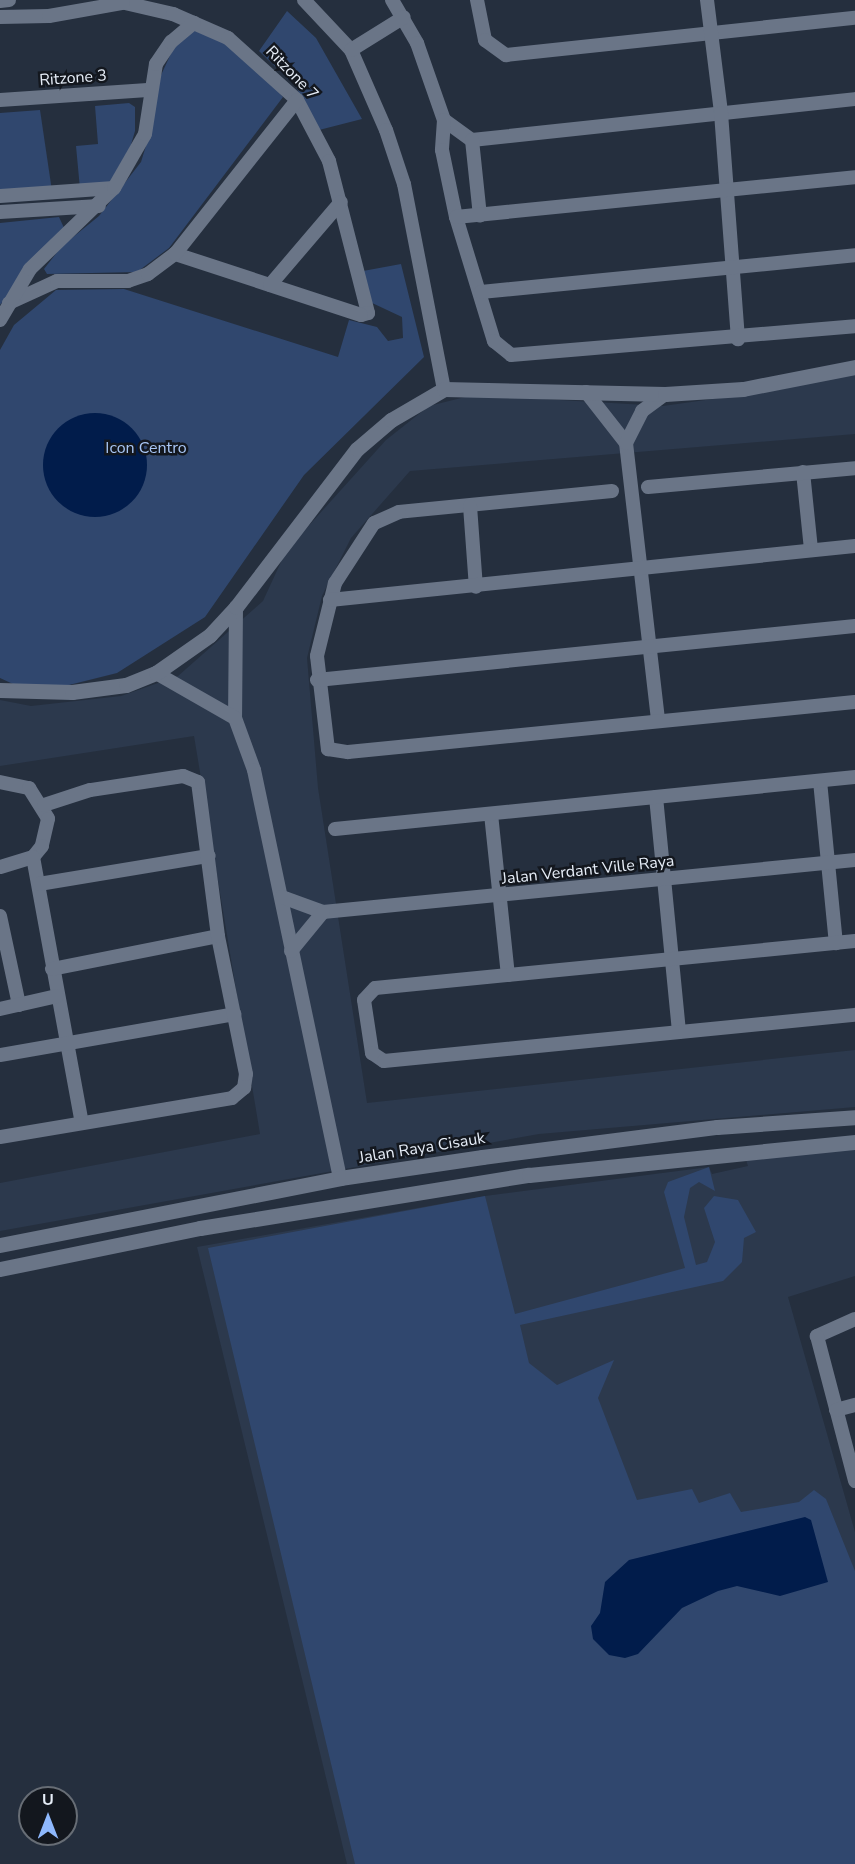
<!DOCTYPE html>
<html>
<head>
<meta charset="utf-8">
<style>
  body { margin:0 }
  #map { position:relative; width:855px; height:1864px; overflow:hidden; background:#252f3e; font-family:"Nunito Sans",sans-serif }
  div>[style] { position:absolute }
  .built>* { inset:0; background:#2c394d }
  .green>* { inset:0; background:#30476e }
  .water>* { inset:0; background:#011c4b }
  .round { border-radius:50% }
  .minor>* { height:14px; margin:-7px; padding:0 7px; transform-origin:7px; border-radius:7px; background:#6a7587 }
  .tertiary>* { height:15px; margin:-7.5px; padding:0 7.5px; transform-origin:7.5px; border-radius:7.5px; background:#6a7587 }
  .secondary>* { height:15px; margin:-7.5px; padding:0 7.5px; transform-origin:7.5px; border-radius:7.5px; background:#6a7587 }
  span { translate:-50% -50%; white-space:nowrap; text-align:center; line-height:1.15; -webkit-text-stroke:5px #13171e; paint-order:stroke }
  .street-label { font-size:16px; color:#e6edf7 }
  .park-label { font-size:16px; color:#a8c6f5 }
  .north { position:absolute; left:18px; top:1786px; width:60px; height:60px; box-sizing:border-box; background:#13171e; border:2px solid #676d75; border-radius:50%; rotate:0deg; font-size:16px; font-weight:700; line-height:24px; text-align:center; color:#e6edf7 }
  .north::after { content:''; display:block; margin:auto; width:21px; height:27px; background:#8eb8fd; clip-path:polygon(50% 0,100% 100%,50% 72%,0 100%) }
</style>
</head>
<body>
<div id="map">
  <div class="built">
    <i style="clip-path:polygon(855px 372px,855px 434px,410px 471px,351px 538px,322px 596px,307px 658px,318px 788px,367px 1103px,855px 1050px,855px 1107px,539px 1134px,0 1231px,0 1183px,260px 1134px,194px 736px,0 766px,0 700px,31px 706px,121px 696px,178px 676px,263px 601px,286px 551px,386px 440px,429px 406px,473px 395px,663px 406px,783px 389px)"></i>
    <i style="clip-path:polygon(855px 1148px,855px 1276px,788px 1297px,855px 1532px,855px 1864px,347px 1864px,197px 1247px,485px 1196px,709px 1167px,712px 1174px,748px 1166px,746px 1160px)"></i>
  </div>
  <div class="green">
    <i style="clip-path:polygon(287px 11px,316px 38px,362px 119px,319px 130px,296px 87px,259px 51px)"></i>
    <i style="clip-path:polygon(193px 30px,223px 42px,258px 68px,283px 97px,169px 248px,137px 272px,47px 274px,44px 269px,62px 246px,99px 216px,141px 162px,153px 123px,155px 88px,174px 47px)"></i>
    <i style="clip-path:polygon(129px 103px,135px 107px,135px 131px,128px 155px,109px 187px,80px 189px,76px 146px,98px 144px,95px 106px)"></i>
    <i style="clip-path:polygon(40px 110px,52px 191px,0 195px,0 113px)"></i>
    <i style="clip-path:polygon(59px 217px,65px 230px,0 305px,0 223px)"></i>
    <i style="clip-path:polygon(401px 264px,424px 357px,304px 475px,205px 617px,117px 673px,61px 687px,13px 684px,0 678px,0 350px,14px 325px,56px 290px,124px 289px,338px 357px,349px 320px,377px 327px,388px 341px,403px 338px,402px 317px,370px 302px,363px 271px)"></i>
    <i style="clip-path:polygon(709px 1167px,715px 1191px,699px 1182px,690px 1188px,684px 1217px,696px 1265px,707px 1262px,715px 1242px,704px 1208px,714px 1196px,738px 1200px,756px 1232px,744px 1238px,742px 1262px,723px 1281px,520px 1325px,529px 1363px,557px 1385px,614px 1360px,598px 1398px,637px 1500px,692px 1489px,699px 1503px,730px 1493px,741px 1512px,799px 1502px,814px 1490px,826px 1499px,855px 1571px,855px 1864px,355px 1864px,208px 1248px,485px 1196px,515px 1314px,685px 1268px,664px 1192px,668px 1182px)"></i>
  </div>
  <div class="water">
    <i class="round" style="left:43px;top:413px;width:104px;height:104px"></i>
    <i style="clip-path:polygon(805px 1517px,811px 1520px,828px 1582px,780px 1596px,737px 1586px,718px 1591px,682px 1608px,638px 1654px,625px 1658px,609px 1655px,593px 1639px,591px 1626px,600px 1613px,605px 1582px,629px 1560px)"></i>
  </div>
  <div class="minor">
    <i style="left:112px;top:0;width:63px;rotate:12.9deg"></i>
    <i style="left:173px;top:14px;width:60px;rotate:23.6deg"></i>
    <i style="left:228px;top:38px;width:93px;rotate:41.9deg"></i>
    <i style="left:297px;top:100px;width:69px;rotate:62.3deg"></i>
    <i style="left:329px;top:161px;width:157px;rotate:75.6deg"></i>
    <i style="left:368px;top:313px;width:7px;rotate:164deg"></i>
    <i style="left:361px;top:315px;width:196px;rotate:-161.8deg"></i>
    <i style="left:304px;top:0;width:69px;rotate:46.8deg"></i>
    <i style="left:351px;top:50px;width:87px;rotate:66.4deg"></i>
    <i style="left:386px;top:130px;width:57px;rotate:71.6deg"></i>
    <i style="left:404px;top:184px;width:209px;rotate:79deg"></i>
    <i style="left:392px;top:0;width:50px;rotate:59.8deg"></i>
    <i style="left:417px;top:43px;width:82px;rotate:70.7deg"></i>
    <i style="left:444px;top:120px;width:34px;rotate:36deg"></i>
    <i style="left:472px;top:140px;width:385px;rotate:-6.1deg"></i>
    <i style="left:477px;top:0;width:41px;rotate:78.7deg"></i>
    <i style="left:485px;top:40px;width:26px;rotate:36deg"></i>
    <i style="left:506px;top:55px;width:351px;rotate:-6.1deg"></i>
    <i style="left:707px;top:0;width:114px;rotate:82.9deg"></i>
    <i style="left:721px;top:113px;width:227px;rotate:85.7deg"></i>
    <i style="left:0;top:1px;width:9px;rotate:-6deg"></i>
    <i style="left:0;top:17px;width:49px;rotate:-1.2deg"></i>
    <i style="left:49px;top:16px;width:75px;rotate:-10deg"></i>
    <i style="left:351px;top:50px;width:62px;rotate:-31.9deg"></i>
    <i style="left:0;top:100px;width:148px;rotate:-3.9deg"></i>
    <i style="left:444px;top:120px;width:30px;rotate:94deg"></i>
    <i style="left:442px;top:150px;width:68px;rotate:78.2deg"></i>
    <i style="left:456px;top:217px;width:130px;rotate:73deg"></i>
    <i style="left:494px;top:341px;width:22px;rotate:39deg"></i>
    <i style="left:511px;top:355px;width:345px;rotate:-4.8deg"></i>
    <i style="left:472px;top:140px;width:76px;rotate:84deg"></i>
    <i style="left:0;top:196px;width:114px;rotate:-4deg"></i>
    <i style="left:0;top:212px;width:99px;rotate:-3.5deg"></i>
    <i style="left:456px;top:217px;width:401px;rotate:-5.7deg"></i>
    <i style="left:270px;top:285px;width:109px;rotate:-49.5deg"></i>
    <i style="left:481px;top:292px;width:376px;rotate:-5.6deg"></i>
    <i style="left:9px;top:303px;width:53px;rotate:-24.6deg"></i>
    <i style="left:57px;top:281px;width:71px"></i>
    <i style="left:128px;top:281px;width:21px;rotate:-19deg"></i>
    <i style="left:148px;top:274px;width:34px;rotate:-37deg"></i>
    <i style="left:175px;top:254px;width:196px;rotate:-51.6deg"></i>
    <i style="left:0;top:320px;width:59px;rotate:-59.5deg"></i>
    <i style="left:30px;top:269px;width:117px;rotate:-44deg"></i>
    <i style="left:114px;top:188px;width:62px;rotate:-60.1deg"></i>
    <i style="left:145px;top:134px;width:71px;rotate:-81.1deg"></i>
    <i style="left:156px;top:64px;width:27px;rotate:-56deg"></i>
    <i style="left:171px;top:42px;width:30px;rotate:-40deg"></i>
    <i style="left:586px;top:392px;width:65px;rotate:51.9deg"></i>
    <i style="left:626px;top:443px;width:278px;rotate:83.4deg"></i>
    <i style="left:626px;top:443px;width:36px;rotate:-63deg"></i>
    <i style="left:642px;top:411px;width:29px;rotate:-36deg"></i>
    <i style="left:803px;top:472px;width:78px;rotate:84.1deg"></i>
    <i style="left:648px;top:487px;width:208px;rotate:-5.2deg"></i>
    <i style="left:612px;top:491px;width:214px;rotate:174.4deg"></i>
    <i style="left:399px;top:512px;width:27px;rotate:156deg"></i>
    <i style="left:374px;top:523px;width:72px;rotate:123deg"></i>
    <i style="left:335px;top:583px;width:75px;rotate:103.9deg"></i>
    <i style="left:317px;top:656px;width:94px;rotate:83.3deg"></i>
    <i style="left:328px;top:749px;width:20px;rotate:9deg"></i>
    <i style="left:348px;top:752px;width:509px;rotate:-5.63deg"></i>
    <i style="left:470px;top:506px;width:81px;rotate:85.8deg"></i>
    <i style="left:330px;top:600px;width:528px;rotate:-5.87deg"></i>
    <i style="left:236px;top:607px;width:111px;rotate:90.5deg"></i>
    <i style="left:235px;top:718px;width:55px;rotate:69.9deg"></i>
    <i style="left:254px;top:770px;width:417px;rotate:78.1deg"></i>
    <i style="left:156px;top:673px;width:91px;rotate:29.7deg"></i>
    <i style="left:317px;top:680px;width:541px;rotate:-5.73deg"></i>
    <i style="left:820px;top:781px;width:163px;rotate:84.4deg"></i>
    <i style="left:0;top:782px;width:30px;rotate:12deg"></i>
    <i style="left:29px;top:788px;width:36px;rotate:58deg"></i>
    <i style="left:48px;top:819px;width:28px;rotate:103deg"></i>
    <i style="left:42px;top:846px;width:14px;rotate:129deg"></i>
    <i style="left:33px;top:857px;width:34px;rotate:163deg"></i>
    <i style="left:656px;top:797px;width:236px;rotate:84.4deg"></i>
    <i style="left:491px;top:814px;width:162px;rotate:84deg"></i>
    <i style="left:335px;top:829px;width:523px;rotate:-5.71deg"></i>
    <i style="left:33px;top:857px;width:270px;rotate:79.6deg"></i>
    <i style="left:39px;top:884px;width:172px;rotate:-9.4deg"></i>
    <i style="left:282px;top:897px;width:44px;rotate:20.1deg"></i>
    <i style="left:323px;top:912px;width:535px;rotate:-5.58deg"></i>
    <i style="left:0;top:916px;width:91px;rotate:77.9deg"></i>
    <i style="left:855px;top:941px;width:482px;rotate:174.4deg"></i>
    <i style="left:375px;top:988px;width:16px;rotate:133deg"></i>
    <i style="left:364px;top:1000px;width:54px;rotate:81.4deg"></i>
    <i style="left:372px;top:1053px;width:14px;rotate:34deg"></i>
    <i style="left:384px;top:1061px;width:473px;rotate:-5.6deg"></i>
    <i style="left:291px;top:951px;width:50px;rotate:-50.6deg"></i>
    <i style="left:52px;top:969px;width:169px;rotate:-11.2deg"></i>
    <i style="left:0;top:1009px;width:58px;rotate:-12.8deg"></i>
    <i style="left:0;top:1055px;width:238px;rotate:-9.9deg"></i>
    <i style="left:0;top:1137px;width:235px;rotate:-9.5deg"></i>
    <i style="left:232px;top:1098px;width:16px;rotate:-40deg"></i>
    <i style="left:244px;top:1088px;width:14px;rotate:-82deg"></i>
    <i style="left:246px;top:1074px;width:141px;rotate:-101.5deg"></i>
    <i style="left:218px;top:936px;width:155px;rotate:-97.4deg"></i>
    <i style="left:198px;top:782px;width:16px;rotate:-158deg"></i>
    <i style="left:183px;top:776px;width:94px;rotate:171.4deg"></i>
    <i style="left:90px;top:790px;width:48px;rotate:161.9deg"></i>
    <i style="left:855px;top:1319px;width:42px;rotate:155.9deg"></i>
    <i style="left:817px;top:1336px;width:150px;rotate:75.3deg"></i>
    <i style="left:836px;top:1410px;width:20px;rotate:-15deg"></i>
  </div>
  <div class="tertiary">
    <i style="left:0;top:690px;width:72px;rotate:1.6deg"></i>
    <i style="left:72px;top:692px;width:54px;rotate:-7.4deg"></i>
    <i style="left:126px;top:685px;width:32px;rotate:-22deg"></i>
    <i style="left:156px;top:673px;width:66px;rotate:-35.1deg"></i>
    <i style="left:210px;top:635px;width:38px;rotate:-47deg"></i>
    <i style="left:236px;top:607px;width:199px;rotate:-52.6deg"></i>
    <i style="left:357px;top:449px;width:45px;rotate:-40.5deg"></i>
    <i style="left:391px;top:420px;width:61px;rotate:-30.3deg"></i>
    <i style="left:444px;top:389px;width:221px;rotate:1.3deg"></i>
    <i style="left:665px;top:394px;width:78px;rotate:-3.7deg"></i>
    <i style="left:743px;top:389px;width:114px;rotate:-11.1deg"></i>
  </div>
  <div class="secondary">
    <i style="left:0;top:1245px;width:347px;rotate:-11.1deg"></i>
    <i style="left:340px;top:1178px;width:144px;rotate:-8.4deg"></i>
    <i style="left:482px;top:1157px;width:237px;rotate:-7.3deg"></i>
    <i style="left:717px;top:1127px;width:138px;rotate:-4.1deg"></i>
    <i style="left:0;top:1269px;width:204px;rotate:-11.6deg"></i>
    <i style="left:200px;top:1228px;width:333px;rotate:-9.2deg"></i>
    <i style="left:529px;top:1175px;width:328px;rotate:-5.8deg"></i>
  </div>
  <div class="street-label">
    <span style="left:292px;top:73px;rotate:46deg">Ritzone 7</span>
    <span style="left:73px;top:78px;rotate:-4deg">Ritzone 3</span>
    <span style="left:588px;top:870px;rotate:-6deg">Jalan Verdant Ville Raya</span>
    <span style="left:422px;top:1148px;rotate:-9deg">Jalan Raya Cisauk</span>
  </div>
  <div class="park-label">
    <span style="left:146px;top:448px">Icon Centro</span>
  </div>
  <div class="north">U</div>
</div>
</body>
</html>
